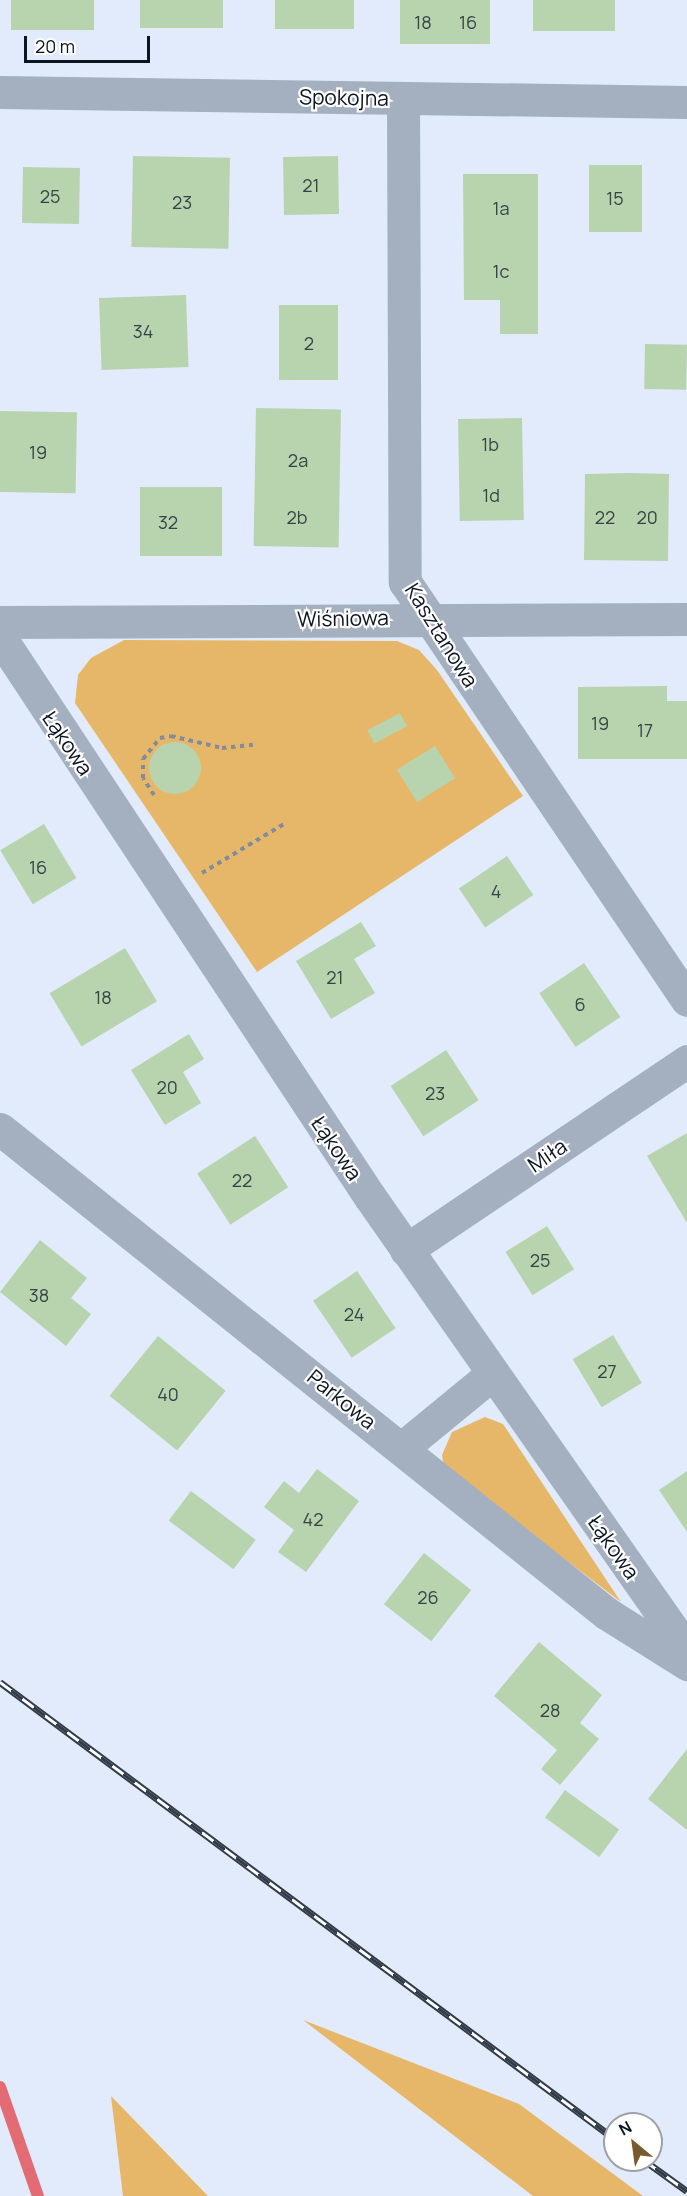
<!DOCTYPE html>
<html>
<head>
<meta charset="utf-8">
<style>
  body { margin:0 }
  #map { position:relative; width:687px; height:2196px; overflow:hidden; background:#e1ebfb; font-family:Manrope,sans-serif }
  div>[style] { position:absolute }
  .green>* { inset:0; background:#e7b769 }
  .stream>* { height:12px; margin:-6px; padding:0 6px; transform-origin:6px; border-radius:6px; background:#e36c74 }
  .building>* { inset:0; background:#b8d4af; transform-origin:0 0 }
  .round { border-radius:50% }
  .path>* { height:4px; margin-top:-2px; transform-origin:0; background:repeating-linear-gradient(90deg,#838c9b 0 4.5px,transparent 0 9px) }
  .minor>* { height:33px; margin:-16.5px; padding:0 16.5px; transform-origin:16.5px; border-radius:16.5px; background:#a4afbf }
  .rail>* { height:7px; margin-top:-3.5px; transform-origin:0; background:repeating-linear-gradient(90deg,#fff 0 14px,#313b48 0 28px); box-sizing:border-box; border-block:2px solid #313b48 }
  span { translate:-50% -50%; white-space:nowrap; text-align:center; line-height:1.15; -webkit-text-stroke:4.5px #fff; paint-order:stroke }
  .number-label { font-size:18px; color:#364444 }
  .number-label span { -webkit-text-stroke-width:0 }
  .street-label { font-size:21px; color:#0b1421 }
  .north { position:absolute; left:603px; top:2112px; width:60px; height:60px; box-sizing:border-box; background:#fff; border:2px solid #9da1a6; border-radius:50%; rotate:331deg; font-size:16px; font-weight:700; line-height:24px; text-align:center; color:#0b1421 }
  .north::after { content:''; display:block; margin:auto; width:21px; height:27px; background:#785c2f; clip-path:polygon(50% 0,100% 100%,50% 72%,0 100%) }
  .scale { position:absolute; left:24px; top:36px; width:126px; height:27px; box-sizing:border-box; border:3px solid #0b1421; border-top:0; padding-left:8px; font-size:18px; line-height:21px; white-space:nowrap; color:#0b1421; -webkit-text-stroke:4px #fff; paint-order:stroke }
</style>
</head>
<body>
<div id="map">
  <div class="green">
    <i style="clip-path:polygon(124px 640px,397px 641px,419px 650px,437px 670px,523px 796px,257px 972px,75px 703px,78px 675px,91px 658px)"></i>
    <i style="clip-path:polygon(485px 1417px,503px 1424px,621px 1602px,444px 1467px,442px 1455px,452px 1432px)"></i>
    <i style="clip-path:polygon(303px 2020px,519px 2104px,643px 2196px,533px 2196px)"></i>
    <i style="clip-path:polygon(111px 2096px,208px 2196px,123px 2196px)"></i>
  </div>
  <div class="stream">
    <i style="left:0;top:2087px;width:115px;rotate:70.8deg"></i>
  </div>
  <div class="building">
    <i style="left:11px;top:0;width:83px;height:30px"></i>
    <i style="left:140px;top:0;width:83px;height:28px"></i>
    <i style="left:275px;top:0;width:79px;height:29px"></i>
    <i style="left:400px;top:0;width:90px;height:44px"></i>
    <i style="left:533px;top:0;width:82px;height:31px"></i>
    <i style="left:133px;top:156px;width:97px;height:91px;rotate:1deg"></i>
    <i style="left:338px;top:156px;width:58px;height:55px;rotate:89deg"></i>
    <i style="left:589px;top:165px;width:53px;height:67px"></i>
    <i style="left:23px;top:167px;width:57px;height:56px;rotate:1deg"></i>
    <i style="clip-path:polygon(463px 174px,538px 174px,538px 334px,500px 334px,500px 300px,464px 300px)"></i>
    <i style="left:186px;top:295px;width:72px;height:87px;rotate:88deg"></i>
    <i style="left:279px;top:305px;width:59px;height:75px"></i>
    <i style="left:645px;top:344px;width:42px;height:45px;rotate:1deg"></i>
    <i style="left:256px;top:408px;width:85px;height:138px;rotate:1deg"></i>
    <i style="left:0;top:411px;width:77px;height:81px;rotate:1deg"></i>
    <i style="left:522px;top:418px;width:102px;height:64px;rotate:89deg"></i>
    <i style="clip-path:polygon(627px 473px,669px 474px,668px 561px,584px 560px,585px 474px)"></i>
    <i style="left:140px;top:487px;width:82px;height:69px"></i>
    <i style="clip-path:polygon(667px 686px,667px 701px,687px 701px,687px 759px,578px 759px,578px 687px)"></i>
    <i style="left:400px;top:713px;width:15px;height:37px;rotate:62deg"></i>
    <i class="round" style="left:149px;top:742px;width:52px;height:52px"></i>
    <i style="left:435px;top:746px;width:38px;height:45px;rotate:58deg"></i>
    <i style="left:44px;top:824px;width:63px;height:51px;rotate:59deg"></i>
    <i style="left:507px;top:856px;width:47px;height:58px;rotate:56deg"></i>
    <i style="clip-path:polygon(361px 922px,376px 946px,354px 959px,375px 993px,331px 1019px,296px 961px)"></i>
    <i style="left:125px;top:948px;width:62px;height:88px;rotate:59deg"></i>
    <i style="left:584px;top:963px;width:65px;height:54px;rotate:56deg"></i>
    <i style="clip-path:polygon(189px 1034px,204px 1059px,183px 1072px,201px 1103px,165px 1125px,131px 1070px)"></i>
    <i style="left:446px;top:1050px;width:60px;height:66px;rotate:57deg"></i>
    <i style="clip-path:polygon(687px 1133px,687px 1223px,647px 1156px)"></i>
    <i style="left:255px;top:1136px;width:61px;height:69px;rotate:57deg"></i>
    <i style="left:547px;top:1226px;width:51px;height:49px;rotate:58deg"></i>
    <i style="clip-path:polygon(40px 1240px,87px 1278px,71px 1298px,91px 1314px,66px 1346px,0 1292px)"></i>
    <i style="left:357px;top:1271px;width:69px;height:53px;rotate:56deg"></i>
    <i style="left:613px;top:1335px;width:56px;height:47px;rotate:59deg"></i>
    <i style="left:158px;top:1336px;width:87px;height:77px;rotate:39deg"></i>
    <i style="clip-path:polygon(317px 1469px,359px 1501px,306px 1572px,278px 1552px,294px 1530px,264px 1507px,284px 1481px,299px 1493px)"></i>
    <i style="clip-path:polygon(687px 1471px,687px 1532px,659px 1490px)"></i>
    <i style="left:191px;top:1491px;width:81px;height:37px;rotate:37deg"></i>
    <i style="left:424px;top:1553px;width:60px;height:65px;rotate:38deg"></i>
    <i style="clip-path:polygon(539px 1642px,602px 1695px,580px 1723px,599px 1739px,560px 1785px,541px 1769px,557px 1750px,494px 1696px)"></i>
    <i style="clip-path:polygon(687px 1749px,687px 1830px,648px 1799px)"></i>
    <i style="left:565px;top:1790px;width:67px;height:34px;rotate:36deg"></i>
  </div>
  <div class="path">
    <i style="left:154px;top:795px;width:20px;rotate:-123deg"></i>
    <i style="left:143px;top:778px;width:19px;rotate:-90deg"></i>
    <i style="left:143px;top:759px;width:27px;rotate:-51deg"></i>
    <i style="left:160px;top:738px;width:11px;rotate:-10deg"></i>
    <i style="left:171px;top:736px;width:52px;rotate:13.2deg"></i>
    <i style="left:222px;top:748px;width:31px;rotate:-6deg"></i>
    <i style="left:202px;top:873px;width:96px;rotate:-30.9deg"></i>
  </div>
  <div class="minor">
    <i style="left:0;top:92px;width:687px;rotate:0.83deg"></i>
    <i style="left:403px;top:98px;width:484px;rotate:89.8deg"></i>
    <i style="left:405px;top:582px;width:504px;rotate:55.99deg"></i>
    <i style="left:0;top:622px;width:687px;rotate:-0.25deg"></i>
    <i style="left:0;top:637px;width:671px;rotate:56.55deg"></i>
    <i style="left:370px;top:1197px;width:553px;rotate:55.02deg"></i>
    <i style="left:0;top:1129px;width:776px;rotate:38.61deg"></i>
    <i style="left:606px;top:1613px;width:96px;rotate:32.2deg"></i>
    <i style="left:406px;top:1250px;width:339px;rotate:-33.9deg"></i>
    <i style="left:402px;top:1448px;width:115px;rotate:-39.4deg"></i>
  </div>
  <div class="rail">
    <i style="left:0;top:1682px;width:766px;rotate:36.62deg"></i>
    <i style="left:644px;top:2160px;width:53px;rotate:35.8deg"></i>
  </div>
  <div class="number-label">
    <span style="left:423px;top:22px">18</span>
    <span style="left:468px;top:22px">16</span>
    <span style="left:311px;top:185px">21</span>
    <span style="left:50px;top:196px">25</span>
    <span style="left:615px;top:198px">15</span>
    <span style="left:182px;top:202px">23</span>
    <span style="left:501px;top:208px">1a</span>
    <span style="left:501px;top:271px">1c</span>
    <span style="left:143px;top:331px">34</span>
    <span style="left:309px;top:343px">2</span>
    <span style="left:490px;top:444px">1b</span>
    <span style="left:38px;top:452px">19</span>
    <span style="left:298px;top:460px">2a</span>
    <span style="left:491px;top:495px">1d</span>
    <span style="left:297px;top:517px">2b</span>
    <span style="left:605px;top:517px">22</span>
    <span style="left:647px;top:517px">20</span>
    <span style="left:168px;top:522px">32</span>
    <span style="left:600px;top:723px">19</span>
    <span style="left:645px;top:730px">17</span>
    <span style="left:38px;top:867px">16</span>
    <span style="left:496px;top:891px">4</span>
    <span style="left:335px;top:977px">21</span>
    <span style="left:103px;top:997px">18</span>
    <span style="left:580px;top:1004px">6</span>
    <span style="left:167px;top:1087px">20</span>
    <span style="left:435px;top:1093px">23</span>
    <span style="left:242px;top:1180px">22</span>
    <span style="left:540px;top:1260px">25</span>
    <span style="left:39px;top:1295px">38</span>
    <span style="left:354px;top:1314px">24</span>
    <span style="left:607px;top:1371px">27</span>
    <span style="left:168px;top:1394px">40</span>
    <span style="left:313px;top:1519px">42</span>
    <span style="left:428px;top:1597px">26</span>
    <span style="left:550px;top:1710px">28</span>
  </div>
  <div class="street-label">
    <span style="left:344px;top:97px;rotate:1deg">Spokojna</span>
    <span style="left:343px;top:618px;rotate:-1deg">Wiśniowa</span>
    <span style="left:442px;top:635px;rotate:58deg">Kasztanowa</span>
    <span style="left:68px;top:743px;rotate:56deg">Łąkowa</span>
    <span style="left:337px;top:1148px;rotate:56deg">Łąkowa</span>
    <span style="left:547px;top:1155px;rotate:-34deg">Miła</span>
    <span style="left:342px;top:1399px;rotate:39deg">Parkowa</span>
    <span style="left:614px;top:1547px;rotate:55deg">Łąkowa</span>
  </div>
  <div class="north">N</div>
  <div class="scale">20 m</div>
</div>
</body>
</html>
